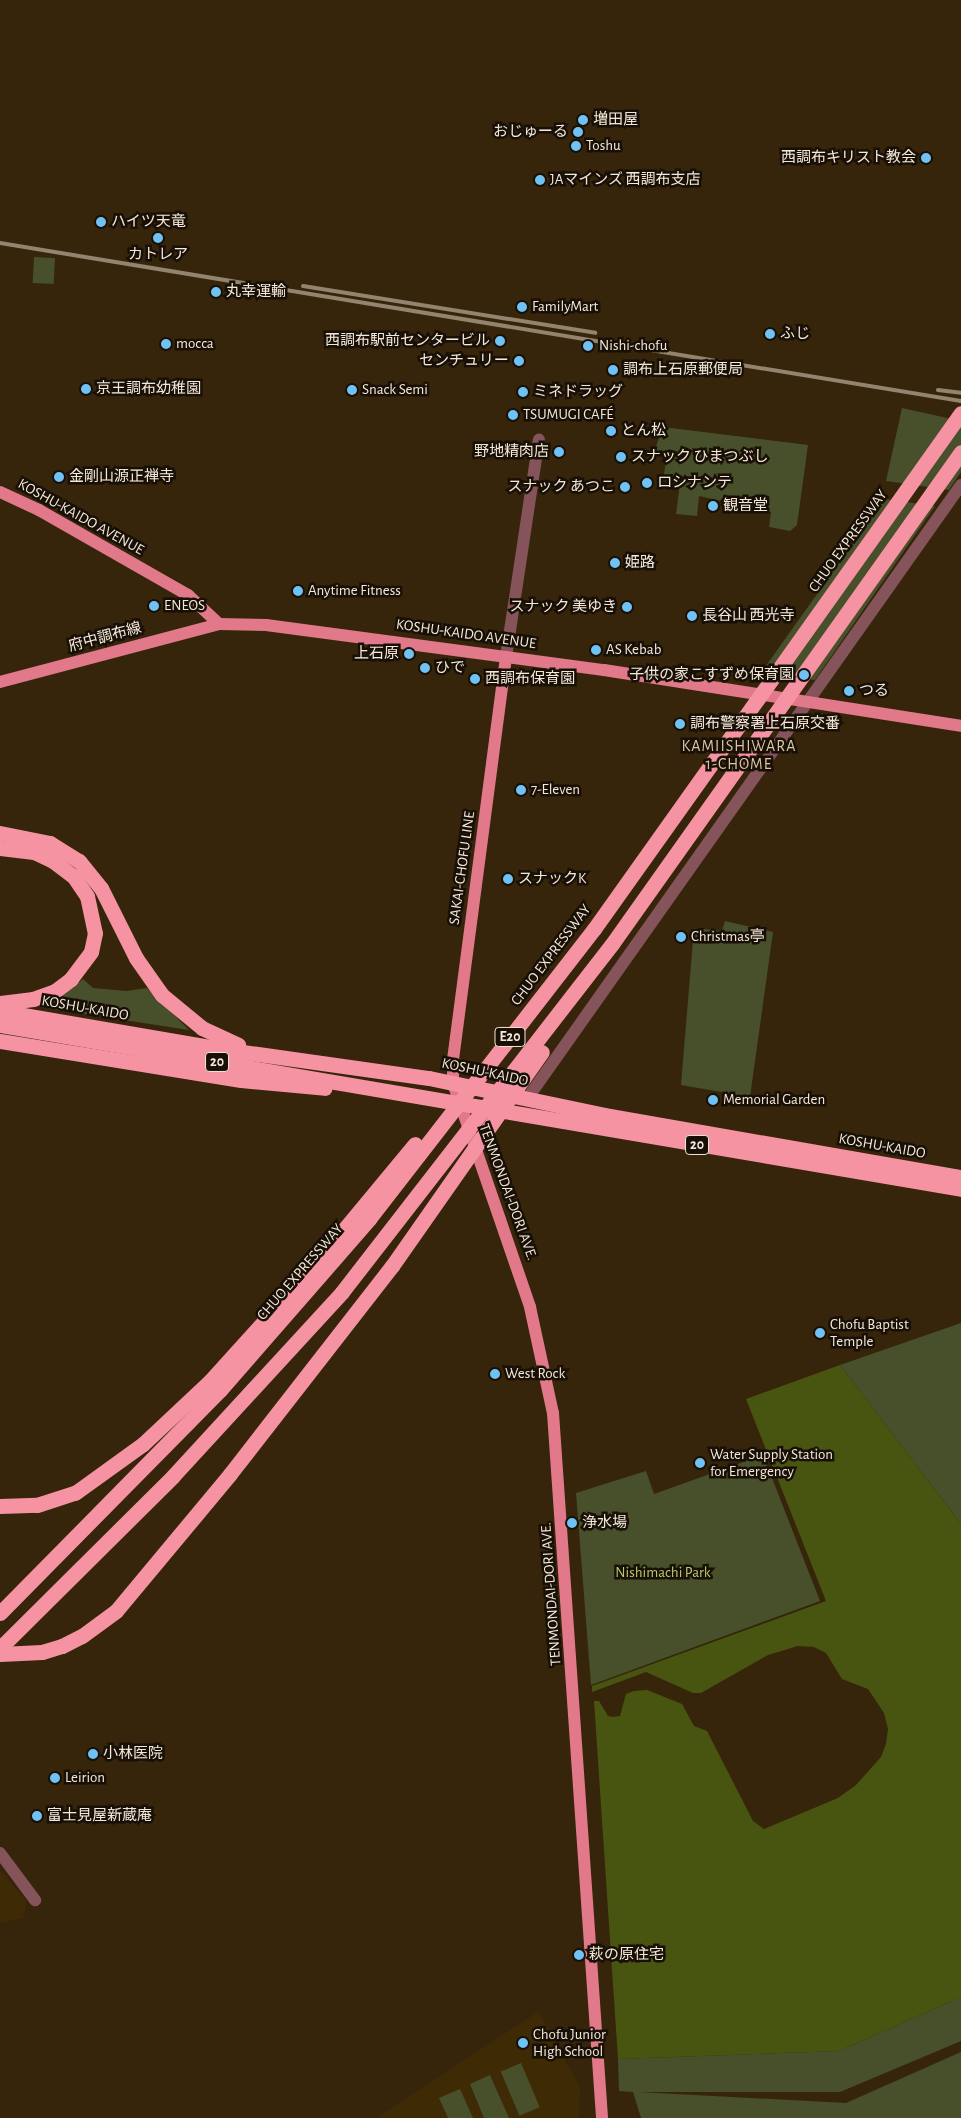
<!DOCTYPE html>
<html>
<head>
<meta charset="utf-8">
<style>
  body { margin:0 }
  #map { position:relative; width:961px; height:2118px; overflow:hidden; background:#36250a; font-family:"Alegreya Sans","Noto Sans JP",sans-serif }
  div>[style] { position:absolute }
  .built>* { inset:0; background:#3f2a06 }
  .green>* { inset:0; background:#47502a; transform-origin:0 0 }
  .forest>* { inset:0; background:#485510 }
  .minor>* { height:12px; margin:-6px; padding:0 6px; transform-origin:6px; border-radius:6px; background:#85535a }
  .major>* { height:12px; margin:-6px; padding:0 6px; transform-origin:6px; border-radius:6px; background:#e1798a }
  .highway>* { height:15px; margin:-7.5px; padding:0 7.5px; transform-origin:7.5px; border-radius:7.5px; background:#f693a2 }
  .rail>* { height:4px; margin:-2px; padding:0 2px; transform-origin:2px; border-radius:2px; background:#92846e }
  .highway-bridge>* { height:15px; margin:-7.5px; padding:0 7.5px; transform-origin:7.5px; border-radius:7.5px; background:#f693a2 }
  .dots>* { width:14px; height:14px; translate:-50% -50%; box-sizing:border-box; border:2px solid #181006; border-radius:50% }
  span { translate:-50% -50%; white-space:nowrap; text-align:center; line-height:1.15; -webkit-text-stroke:5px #181006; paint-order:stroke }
  .shield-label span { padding:1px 4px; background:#181006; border:1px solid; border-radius:4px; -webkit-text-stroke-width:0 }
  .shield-label { font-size:14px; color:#f4e8d9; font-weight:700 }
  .poi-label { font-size:15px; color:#f4e8d9 }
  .left { translate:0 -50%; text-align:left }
  .right { translate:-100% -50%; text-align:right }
  .street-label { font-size:15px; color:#f4e8d9 }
  .park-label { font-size:15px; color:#b6cb6e }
  .neighbourhood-label { font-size:16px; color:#dbc5a7; letter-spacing:1px }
</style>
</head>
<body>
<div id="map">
  <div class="built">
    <i style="clip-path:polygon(0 1870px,27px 1902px,23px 1918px,0 1923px)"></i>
    <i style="clip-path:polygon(539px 2011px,580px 2088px,579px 2118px,376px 2118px)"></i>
  </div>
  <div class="green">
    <i style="left:34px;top:257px;width:21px;height:26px;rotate:3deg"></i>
    <i style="clip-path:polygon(902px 408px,961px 421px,961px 472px,949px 490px,886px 481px)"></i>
    <i style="clip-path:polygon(663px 427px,808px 445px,797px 525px,790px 531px,769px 527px,771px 512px,699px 496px,697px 516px,676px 514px,680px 483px,663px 480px,667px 456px,654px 452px)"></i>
    <i style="clip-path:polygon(885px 499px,935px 506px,815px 680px,760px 674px)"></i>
    <i style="clip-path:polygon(725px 921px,773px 932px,750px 1097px,681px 1085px,694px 928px,722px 931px)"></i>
    <i style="clip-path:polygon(83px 979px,93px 988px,126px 991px,147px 988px,189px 1030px,39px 1007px,62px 996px)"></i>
    <i style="clip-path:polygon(961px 1323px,961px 1524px,840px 1365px)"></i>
    <i style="clip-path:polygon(763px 1455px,820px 1601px,591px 1685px,576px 1493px,646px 1471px,654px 1494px)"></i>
    <i style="clip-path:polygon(961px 1997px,961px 2041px,840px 2092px,638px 2092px,846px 2103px,961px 2052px,961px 2118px,641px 2118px,633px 2092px,619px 2091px,618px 2059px,839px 2051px)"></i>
    <i style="left:521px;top:2063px;width:48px;height:22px;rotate:67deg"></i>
    <i style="clip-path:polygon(490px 2075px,509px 2118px,484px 2118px,470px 2084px)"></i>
    <i style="clip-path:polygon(460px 2089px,473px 2118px,448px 2118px,439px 2098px)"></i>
  </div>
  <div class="forest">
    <i style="clip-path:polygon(840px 1365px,961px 1524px,961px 1997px,839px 2051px,618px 2059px,594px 1701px,599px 1701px,608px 1716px,613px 1717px,620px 1716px,626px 1694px,634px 1691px,647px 1690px,682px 1704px,694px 1726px,707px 1731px,753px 1821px,764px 1829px,838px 1798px,856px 1785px,881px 1757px,886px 1744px,888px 1729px,884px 1713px,868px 1689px,842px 1679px,826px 1653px,814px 1647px,798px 1646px,768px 1655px,701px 1693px,693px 1693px,646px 1672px,592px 1692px,592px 1686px,826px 1601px,746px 1399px)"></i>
  </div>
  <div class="minor">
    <i style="left:506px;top:657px;width:220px;rotate:-81.4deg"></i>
    <i style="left:527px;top:1099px;width:752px;rotate:-54.75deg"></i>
    <i style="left:0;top:1853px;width:59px;rotate:53.3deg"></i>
  </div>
  <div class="major">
    <i style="left:0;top:492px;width:43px;rotate:24.8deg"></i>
    <i style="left:39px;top:510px;width:172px;rotate:29.7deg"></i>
    <i style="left:188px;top:595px;width:42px;rotate:43.1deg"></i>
    <i style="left:506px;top:657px;width:406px;rotate:97.5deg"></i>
    <i style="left:453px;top:1060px;width:23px;rotate:90deg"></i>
    <i style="left:453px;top:1083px;width:237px;rotate:71deg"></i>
    <i style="left:530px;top:1307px;width:108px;rotate:77.8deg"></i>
    <i style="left:553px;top:1413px;width:707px;rotate:86.02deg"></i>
    <i style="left:0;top:682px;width:227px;rotate:-14.8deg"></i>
    <i style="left:219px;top:624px;width:47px;rotate:1.2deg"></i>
    <i style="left:266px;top:625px;width:341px;rotate:7.6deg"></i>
    <i style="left:604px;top:670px;width:361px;rotate:8.9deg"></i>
  </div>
  <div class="highway">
    <i style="left:0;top:833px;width:51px;rotate:11.3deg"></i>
    <i style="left:50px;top:843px;width:34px;rotate:32deg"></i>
    <i style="left:79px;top:861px;width:35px;rotate:51deg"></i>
    <i style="left:101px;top:888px;width:78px;rotate:63.4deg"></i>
    <i style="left:136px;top:958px;width:45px;rotate:54.9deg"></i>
    <i style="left:162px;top:995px;width:52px;rotate:39.5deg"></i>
    <i style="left:202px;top:1028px;width:40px;rotate:25deg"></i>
    <i style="left:0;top:848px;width:34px;rotate:7deg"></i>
    <i style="left:34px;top:852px;width:21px;rotate:25deg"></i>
    <i style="left:53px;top:861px;width:26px;rotate:37deg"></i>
    <i style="left:74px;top:877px;width:23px;rotate:56deg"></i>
    <i style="left:87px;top:896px;width:38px;rotate:78deg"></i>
    <i style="left:95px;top:933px;width:19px;rotate:102deg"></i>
    <i style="left:91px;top:952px;width:34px;rotate:127deg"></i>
    <i style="left:71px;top:979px;width:20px;rotate:143deg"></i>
    <i style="left:55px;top:991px;width:23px;rotate:160deg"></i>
    <i style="left:33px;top:999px;width:33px;rotate:173deg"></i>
    <i style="left:0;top:1011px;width:232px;rotate:9.7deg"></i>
    <i style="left:229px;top:1050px;width:202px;rotate:8deg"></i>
    <i style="left:429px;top:1078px;width:179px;rotate:11.9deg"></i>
    <i style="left:604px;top:1115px;width:362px;rotate:9.9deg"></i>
    <i style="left:0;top:1025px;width:975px;rotate:9.68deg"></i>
    <i style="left:0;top:1041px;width:244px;rotate:9.2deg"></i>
    <i style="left:241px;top:1080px;width:84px;rotate:5.4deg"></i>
    <i style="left:0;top:1654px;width:42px;rotate:-2.7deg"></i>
    <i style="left:42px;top:1652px;width:21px;rotate:-17deg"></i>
    <i style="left:62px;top:1646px;width:22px;rotate:-27deg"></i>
    <i style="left:82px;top:1636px;width:42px;rotate:-36.3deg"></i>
    <i style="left:116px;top:1611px;width:178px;rotate:-50.2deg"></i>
    <i style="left:230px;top:1474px;width:264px;rotate:-52.1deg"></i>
  </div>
  <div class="rail">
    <i style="left:0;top:243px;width:974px;rotate:9.34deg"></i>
    <i style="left:303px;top:286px;width:296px;rotate:9.1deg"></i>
    <i style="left:938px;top:390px;width:23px;rotate:7deg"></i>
  </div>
  <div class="highway-bridge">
    <i style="left:392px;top:1266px;width:261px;rotate:-55deg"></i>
    <i style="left:0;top:1506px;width:37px;rotate:-2deg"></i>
    <i style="left:37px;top:1505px;width:40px;rotate:-18deg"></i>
    <i style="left:75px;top:1493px;width:84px;rotate:-35.8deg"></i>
    <i style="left:143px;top:1444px;width:92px;rotate:-43.2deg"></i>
    <i style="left:210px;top:1381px;width:152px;rotate:-47.9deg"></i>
    <i style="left:312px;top:1268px;width:161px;rotate:-50.3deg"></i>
    <i style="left:0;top:1613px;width:313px;rotate:-45.4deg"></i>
    <i style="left:220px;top:1390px;width:227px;rotate:-48.9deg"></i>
    <i style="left:369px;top:1219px;width:367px;rotate:-52.2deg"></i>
    <i style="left:594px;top:929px;width:633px;rotate:-54.58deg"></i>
    <i style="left:0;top:1648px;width:244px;rotate:-44.8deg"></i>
    <i style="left:173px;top:1476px;width:250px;rotate:-47.4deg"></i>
    <i style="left:342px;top:1292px;width:440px;rotate:-52.2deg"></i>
    <i style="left:612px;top:944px;width:603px;rotate:-54.65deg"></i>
  </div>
  <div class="dots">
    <i style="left:583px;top:120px;background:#70c2f4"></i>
    <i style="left:578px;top:132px;background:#70c2f4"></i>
    <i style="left:576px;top:146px;background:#70c2f4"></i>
    <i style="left:926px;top:158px;background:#70c2f4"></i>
    <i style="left:540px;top:180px;background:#70c2f4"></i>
    <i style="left:101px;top:222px;background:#70c2f4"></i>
    <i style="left:158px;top:238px;background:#70c2f4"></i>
    <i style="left:216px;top:292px;background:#70c2f4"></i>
    <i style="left:522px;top:307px;background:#70c2f4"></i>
    <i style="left:770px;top:334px;background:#70c2f4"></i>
    <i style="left:500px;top:341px;background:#70c2f4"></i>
    <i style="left:166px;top:344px;background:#70c2f4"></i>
    <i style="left:588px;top:346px;background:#70c2f4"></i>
    <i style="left:519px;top:361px;background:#70c2f4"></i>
    <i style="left:613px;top:370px;background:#70c2f4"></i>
    <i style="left:86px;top:389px;background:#70c2f4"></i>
    <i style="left:352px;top:390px;background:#70c2f4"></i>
    <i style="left:523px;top:392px;background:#70c2f4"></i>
    <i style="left:513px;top:415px;background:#70c2f4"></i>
    <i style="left:611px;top:431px;background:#70c2f4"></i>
    <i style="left:559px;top:452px;background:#70c2f4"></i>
    <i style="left:621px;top:457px;background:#70c2f4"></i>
    <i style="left:59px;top:477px;background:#70c2f4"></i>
    <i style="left:647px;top:483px;background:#70c2f4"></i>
    <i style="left:625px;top:487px;background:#70c2f4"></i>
    <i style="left:713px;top:506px;background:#70c2f4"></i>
    <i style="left:615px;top:563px;background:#70c2f4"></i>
    <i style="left:298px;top:591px;background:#70c2f4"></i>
    <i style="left:154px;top:606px;background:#70c2f4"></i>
    <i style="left:627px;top:607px;background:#70c2f4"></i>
    <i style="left:692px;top:616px;background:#70c2f4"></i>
    <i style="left:596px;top:650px;background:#70c2f4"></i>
    <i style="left:409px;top:654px;background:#70c2f4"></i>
    <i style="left:425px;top:668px;background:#70c2f4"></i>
    <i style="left:804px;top:675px;background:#70c2f4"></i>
    <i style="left:475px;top:679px;background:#70c2f4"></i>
    <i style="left:849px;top:691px;background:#70c2f4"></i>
    <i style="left:680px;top:724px;background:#70c2f4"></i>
    <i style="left:521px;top:790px;background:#70c2f4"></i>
    <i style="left:508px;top:879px;background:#70c2f4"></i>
    <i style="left:681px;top:937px;background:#70c2f4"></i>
    <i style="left:713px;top:1100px;background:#70c2f4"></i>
    <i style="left:820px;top:1333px;background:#70c2f4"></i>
    <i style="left:495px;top:1374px;background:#70c2f4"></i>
    <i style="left:700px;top:1463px;background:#70c2f4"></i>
    <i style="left:572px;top:1523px;background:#70c2f4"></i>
    <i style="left:93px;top:1754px;background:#70c2f4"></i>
    <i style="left:55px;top:1778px;background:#70c2f4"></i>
    <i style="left:37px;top:1816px;background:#70c2f4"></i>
    <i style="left:579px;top:1955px;background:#70c2f4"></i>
    <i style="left:523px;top:2043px;background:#70c2f4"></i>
  </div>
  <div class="shield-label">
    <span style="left:510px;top:1037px">E20</span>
    <span style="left:217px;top:1062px">20</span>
    <span style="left:697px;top:1145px">20</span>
  </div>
  <div class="poi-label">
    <span class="left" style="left:593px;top:120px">増田屋</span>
    <span class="right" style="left:568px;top:132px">おじゅーる</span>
    <span class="left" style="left:586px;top:146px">Toshu</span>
    <span class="right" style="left:916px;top:158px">西調布キリスト教会</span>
    <span class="left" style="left:550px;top:180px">JAマインズ 西調布支店</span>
    <span class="left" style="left:111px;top:222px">ハイツ天竜</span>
    <span style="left:158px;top:255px">カトレア</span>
    <span class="left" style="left:226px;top:292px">丸幸運輸</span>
    <span class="left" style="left:532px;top:307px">FamilyMart</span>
    <span class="left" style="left:780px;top:334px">ふじ</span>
    <span class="right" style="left:490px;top:341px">西調布駅前センタービル</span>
    <span class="left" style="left:176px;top:344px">mocca</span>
    <span class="left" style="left:599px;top:346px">Nishi-chofu</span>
    <span class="right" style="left:509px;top:361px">センチュリー</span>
    <span class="left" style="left:623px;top:370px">調布上石原郵便局</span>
    <span class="left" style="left:96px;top:389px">京王調布幼稚園</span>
    <span class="left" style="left:362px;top:390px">Snack Semi</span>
    <span class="left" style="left:533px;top:392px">ミネドラッグ</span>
    <span class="left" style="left:523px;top:415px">TSUMUGI CAFÉ</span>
    <span class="left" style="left:621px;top:431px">とん松</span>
    <span class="right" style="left:549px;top:452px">野地精肉店</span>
    <span class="left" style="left:631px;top:457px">スナック ひまつぶし</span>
    <span class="left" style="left:69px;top:477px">金剛山源正禅寺</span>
    <span class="left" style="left:657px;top:483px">ロシナンテ</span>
    <span class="right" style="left:615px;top:487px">スナック あつこ</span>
    <span class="left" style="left:723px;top:506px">観音堂</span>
    <span class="left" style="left:625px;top:563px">姫路</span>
    <span class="left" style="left:308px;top:591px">Anytime Fitness</span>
    <span class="left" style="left:164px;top:606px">ENEOS</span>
    <span class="right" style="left:617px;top:607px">スナック 美ゆき</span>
    <span class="left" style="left:702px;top:616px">長谷山 西光寺</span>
    <span class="left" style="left:606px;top:650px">AS Kebab</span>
    <span class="right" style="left:399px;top:654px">上石原</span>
    <span class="left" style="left:435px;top:668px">ひで</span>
    <span class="right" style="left:794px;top:675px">子供の家こすずめ保育園</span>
    <span class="left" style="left:485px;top:679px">西調布保育園</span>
    <span class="left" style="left:859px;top:691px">つる</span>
    <span class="left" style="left:690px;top:724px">調布警察署上石原交番</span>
    <span class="left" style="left:531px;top:790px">7-Eleven</span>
    <span class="left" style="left:518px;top:879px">スナックK</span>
    <span class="left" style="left:691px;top:937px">Christmas亭</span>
    <span class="left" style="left:723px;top:1100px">Memorial Garden</span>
    <span class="left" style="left:830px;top:1333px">Chofu Baptist<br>Temple</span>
    <span class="left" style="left:505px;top:1374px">West Rock</span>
    <span class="left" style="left:710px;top:1463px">Water Supply Station<br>for Emergency</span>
    <span class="left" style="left:582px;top:1523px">浄水場</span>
    <span class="left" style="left:103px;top:1754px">小林医院</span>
    <span class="left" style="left:65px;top:1778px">Leirion</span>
    <span class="left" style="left:47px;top:1816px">富士見屋新蔵庵</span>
    <span class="left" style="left:589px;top:1955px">萩の原住宅</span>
    <span class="left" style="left:533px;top:2043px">Chofu Junior<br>High School</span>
  </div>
  <div class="street-label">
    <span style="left:81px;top:517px;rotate:29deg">KOSHU-KAIDO AVENUE</span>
    <span style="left:848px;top:541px;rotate:-54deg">CHUO EXPRESSWAY</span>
    <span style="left:466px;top:634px;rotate:8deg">KOSHU-KAIDO AVENUE</span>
    <span style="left:105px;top:637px;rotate:-15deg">府中調布線</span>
    <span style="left:462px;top:868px;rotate:-82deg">SAKAI-CHOFU LINE</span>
    <span style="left:551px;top:955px;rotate:-53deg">CHUO EXPRESSWAY</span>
    <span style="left:85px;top:1008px;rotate:10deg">KOSHU-KAIDO</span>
    <span style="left:485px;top:1072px;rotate:12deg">KOSHU-KAIDO</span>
    <span style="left:882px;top:1146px;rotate:10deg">KOSHU-KAIDO</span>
    <span style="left:508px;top:1192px;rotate:70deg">TENMONDAI-DORI AVE.</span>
    <span style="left:300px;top:1272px;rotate:-49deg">CHUO EXPRESSWAY</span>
    <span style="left:551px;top:1594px;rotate:-94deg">TENMONDAI-DORI AVE.</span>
  </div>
  <div class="park-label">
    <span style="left:663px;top:1573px">Nishimachi Park</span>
  </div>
  <div class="neighbourhood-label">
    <span style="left:739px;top:755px">KAMIISHIWARA<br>1-CHOME</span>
  </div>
</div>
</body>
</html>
